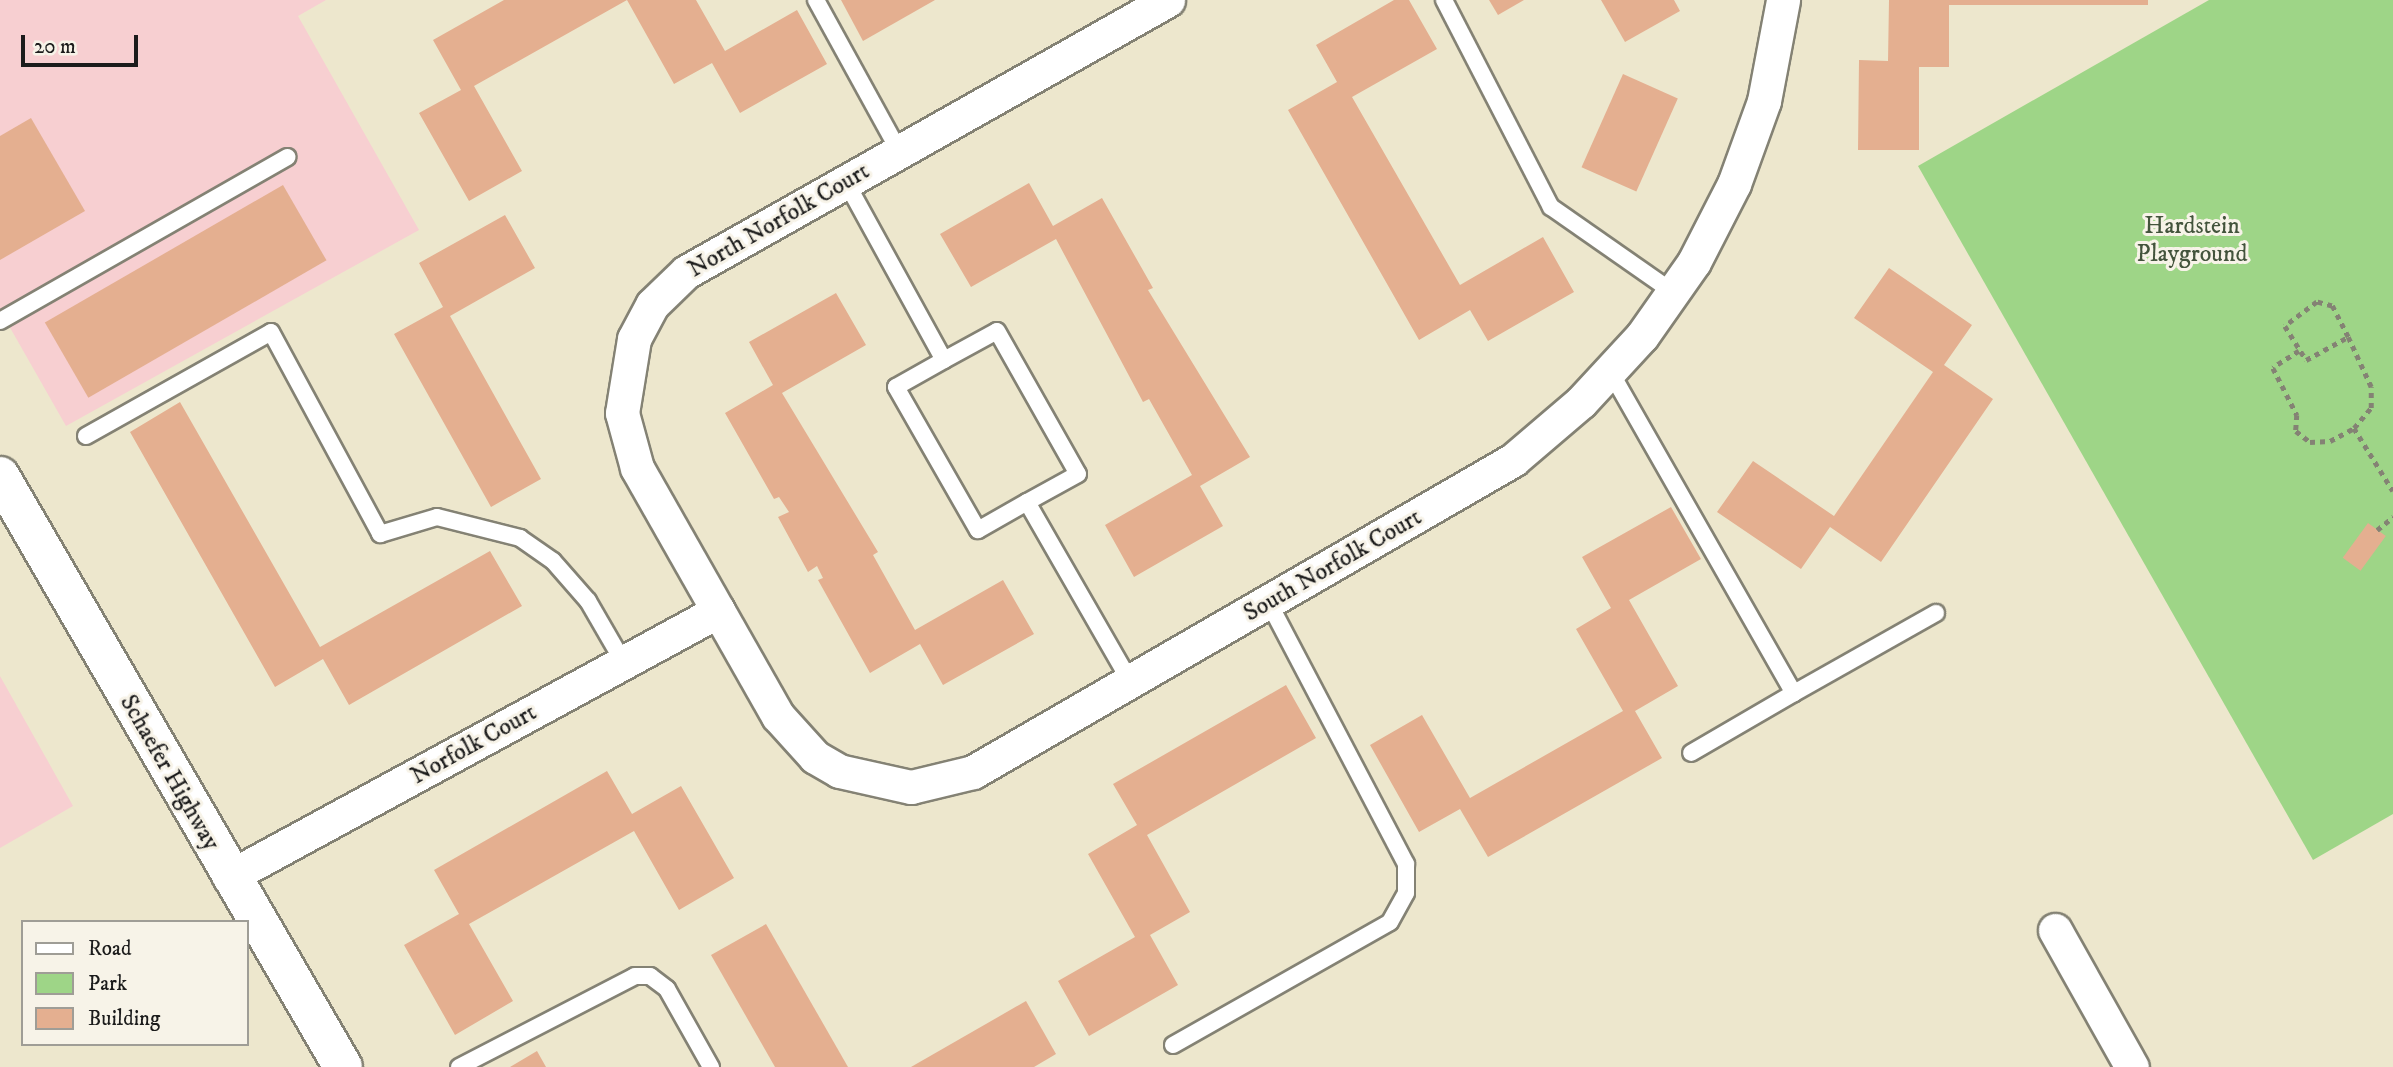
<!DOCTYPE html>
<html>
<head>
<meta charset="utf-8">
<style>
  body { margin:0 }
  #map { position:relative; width:2393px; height:1067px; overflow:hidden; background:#ede7cd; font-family:"IM FELL DW Pica",serif }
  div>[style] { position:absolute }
  .built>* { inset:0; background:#f7cfd1 }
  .green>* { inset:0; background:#9ed587 }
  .building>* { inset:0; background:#e4af90; transform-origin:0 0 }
  .path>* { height:4.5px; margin-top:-2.25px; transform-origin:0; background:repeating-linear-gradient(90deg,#848274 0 5px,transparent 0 10px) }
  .roads { filter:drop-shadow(2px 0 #848274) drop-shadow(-2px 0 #848274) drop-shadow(0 2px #848274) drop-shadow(0 -2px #848274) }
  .service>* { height:16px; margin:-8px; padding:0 8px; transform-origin:8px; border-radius:8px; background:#fff }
  .minor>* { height:33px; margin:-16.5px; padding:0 16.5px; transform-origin:16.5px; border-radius:16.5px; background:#fff }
  .tertiary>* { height:38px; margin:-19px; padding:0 19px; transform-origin:19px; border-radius:19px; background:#fff }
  span { translate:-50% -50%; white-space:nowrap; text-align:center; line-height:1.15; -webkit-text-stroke:6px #f7f3e8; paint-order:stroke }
  .street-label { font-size:24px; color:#1c1c1c }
  .park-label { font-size:24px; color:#43543c }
  .legend { position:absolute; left:21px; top:920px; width:228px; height:126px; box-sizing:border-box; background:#f7f3e8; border:2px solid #9f9d96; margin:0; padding:9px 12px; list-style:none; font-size:21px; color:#1c1c1c }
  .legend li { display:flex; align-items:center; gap:14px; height:35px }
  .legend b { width:35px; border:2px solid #9f9d96 }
  .scale { position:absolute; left:21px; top:35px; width:117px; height:32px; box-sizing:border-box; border:4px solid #1c1c1c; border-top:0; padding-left:9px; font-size:21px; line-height:24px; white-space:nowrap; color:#1c1c1c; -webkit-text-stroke:5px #f7f3e8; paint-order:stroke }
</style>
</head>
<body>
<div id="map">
  <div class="built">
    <i style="clip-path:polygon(0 0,326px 0,298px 16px,419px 230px,66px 426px,0 310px)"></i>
    <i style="clip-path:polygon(0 676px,73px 806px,0 848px)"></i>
  </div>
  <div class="green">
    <i style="clip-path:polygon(2209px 0,2393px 0,2393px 814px,2313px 860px,1918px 166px)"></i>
  </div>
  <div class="building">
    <i style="clip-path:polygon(504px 0,627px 0,474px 86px,522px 171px,469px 201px,419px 113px,461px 90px,433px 40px)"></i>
    <i style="clip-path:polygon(627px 0,696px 0,725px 51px,797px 10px,827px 64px,740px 113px,712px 63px,674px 84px)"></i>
    <i style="clip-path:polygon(841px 0,935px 0,863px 41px)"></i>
    <i style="clip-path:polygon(1394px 0,1409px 0,1437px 49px,1352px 97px,1460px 285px,1543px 237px,1574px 292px,1488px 341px,1470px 310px,1419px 340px,1288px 110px,1337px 82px,1316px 45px)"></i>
    <i style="clip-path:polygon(1489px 0,1524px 0,1498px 15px)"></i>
    <i style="clip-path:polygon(1601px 0,1674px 0,1680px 11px,1625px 42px)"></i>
    <i style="clip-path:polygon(1889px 0,2148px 0,2148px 5px,1949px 5px,1949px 67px,1919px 67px,1919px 150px,1858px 150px,1859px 60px,1888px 61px)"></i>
    <i style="left:1623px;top:74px;width:60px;height:102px;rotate:24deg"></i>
    <i style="clip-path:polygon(31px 118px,85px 211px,0 260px,0 136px)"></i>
    <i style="clip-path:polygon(1029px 183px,1053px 226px,1102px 198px,1153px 288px,1148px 290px,1250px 457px,1200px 486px,1223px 526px,1134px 577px,1105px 525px,1192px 475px,1149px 399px,1143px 402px,1056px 239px,971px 287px,940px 234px)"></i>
    <i style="left:283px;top:185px;width:87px;height:275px;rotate:60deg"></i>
    <i style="clip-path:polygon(505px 215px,535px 268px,450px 316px,541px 479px,491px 507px,394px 334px,443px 307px,419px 263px)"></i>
    <i style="clip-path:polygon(1889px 268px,1972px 325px,1944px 365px,1993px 399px,1881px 562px,1830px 527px,1801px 569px,1717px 512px,1753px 461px,1834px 516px,1933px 372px,1854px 318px)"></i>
    <i style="clip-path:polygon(836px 293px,866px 345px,782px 393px,878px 552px,873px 555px,915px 630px,1003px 580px,1034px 634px,943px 685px,920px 644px,870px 673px,818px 580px,823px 578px,817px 566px,808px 572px,778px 517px,789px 512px,779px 497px,774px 499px,725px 413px,773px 385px,749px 342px)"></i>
    <i style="clip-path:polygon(180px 402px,320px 647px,490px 551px,522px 606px,349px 705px,323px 659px,275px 687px,130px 432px)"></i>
    <i style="clip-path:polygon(1671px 507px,1701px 559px,1629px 600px,1678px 686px,1635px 711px,1662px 758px,1488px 857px,1460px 809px,1419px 832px,1370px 745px,1422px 715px,1470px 798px,1623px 711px,1576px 629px,1611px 608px,1582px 557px)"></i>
    <i style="left:2368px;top:523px;width:22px;height:43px;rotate:36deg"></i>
    <i style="clip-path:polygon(1286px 685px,1316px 738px,1147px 835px,1190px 912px,1150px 935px,1178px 985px,1089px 1036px,1058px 981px,1135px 937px,1088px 854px,1137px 825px,1113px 784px)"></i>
    <i style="clip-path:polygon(607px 771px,632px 814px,681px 786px,734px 878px,679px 910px,634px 831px,469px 924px,513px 1001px,455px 1035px,404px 945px,459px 914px,434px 870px)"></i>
    <i style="clip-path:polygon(766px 924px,848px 1067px,775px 1067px,711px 955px)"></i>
    <i style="clip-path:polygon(1026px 1001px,1056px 1054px,1034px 1067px,911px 1067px)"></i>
    <i style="clip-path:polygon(537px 1051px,546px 1067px,510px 1067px)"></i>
  </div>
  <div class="path">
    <i style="left:2299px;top:351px;width:31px;rotate:147deg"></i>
    <i style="left:2273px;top:368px;width:53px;rotate:62.9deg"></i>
    <i style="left:2297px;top:415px;width:16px;rotate:94deg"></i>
    <i style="left:2296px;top:431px;width:18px;rotate:38deg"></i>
    <i style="left:2310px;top:442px;width:20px;rotate:-3deg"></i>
    <i style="left:2330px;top:441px;width:27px;rotate:-28deg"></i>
    <i style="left:2354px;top:428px;width:26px;rotate:-50deg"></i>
    <i style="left:2371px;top:408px;width:21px;rotate:-90deg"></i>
    <i style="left:2371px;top:387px;width:55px;rotate:-114.7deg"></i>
    <i style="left:2348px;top:337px;width:35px;rotate:-117deg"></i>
    <i style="left:2332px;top:306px;width:16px;rotate:-165deg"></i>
    <i style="left:2317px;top:302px;width:40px;rotate:143deg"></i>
    <i style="left:2285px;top:326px;width:40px;rotate:58deg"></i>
    <i style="left:2306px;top:360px;width:48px;rotate:-28.7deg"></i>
    <i style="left:2354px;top:428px;width:74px;rotate:58.2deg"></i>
    <i style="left:2377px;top:530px;width:21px;rotate:-39deg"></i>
  </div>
  <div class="roads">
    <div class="service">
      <i style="left:816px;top:0;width:172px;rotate:61.2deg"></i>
      <i style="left:1444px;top:0;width:233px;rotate:62.7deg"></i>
      <i style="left:1551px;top:207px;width:149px;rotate:34.9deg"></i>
      <i style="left:846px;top:182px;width:203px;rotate:61.2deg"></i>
      <i style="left:944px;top:360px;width:55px;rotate:150.6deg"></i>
      <i style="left:896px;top:387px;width:165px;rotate:60.2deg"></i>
      <i style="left:978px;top:530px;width:56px;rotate:-29.7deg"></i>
      <i style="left:1027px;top:502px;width:207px;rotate:60.1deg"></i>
      <i style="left:0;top:321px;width:331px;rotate:-29.7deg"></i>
      <i style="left:944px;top:360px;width:60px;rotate:-28.7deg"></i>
      <i style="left:997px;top:331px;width:164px;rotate:60.5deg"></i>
      <i style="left:1078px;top:474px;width:58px;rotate:151.2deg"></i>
      <i style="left:1610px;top:371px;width:371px;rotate:60.3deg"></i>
      <i style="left:1794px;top:693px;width:119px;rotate:149.8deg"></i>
      <i style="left:86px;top:436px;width:212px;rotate:-29.3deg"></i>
      <i style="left:271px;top:332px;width:230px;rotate:61.6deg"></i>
      <i style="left:380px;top:534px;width:59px;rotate:-16.6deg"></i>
      <i style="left:437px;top:517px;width:86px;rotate:14.2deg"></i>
      <i style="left:520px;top:538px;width:40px;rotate:34.9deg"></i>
      <i style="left:553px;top:561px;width:53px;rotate:48.8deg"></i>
      <i style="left:588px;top:601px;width:72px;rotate:59.9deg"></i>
      <i style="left:1794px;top:693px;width:163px;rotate:-29.4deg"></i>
      <i style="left:1173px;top:1045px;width:249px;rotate:-29.5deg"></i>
      <i style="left:1390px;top:922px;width:33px;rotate:-61deg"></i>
      <i style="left:1406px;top:893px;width:29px;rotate:-90deg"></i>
      <i style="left:1406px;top:864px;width:295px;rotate:-117.7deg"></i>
      <i style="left:459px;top:1067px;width:198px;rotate:-27.3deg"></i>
      <i style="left:635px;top:976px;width:15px"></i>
      <i style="left:650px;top:976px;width:21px;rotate:37deg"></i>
      <i style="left:667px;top:989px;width:90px;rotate:60.6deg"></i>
    </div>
    <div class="minor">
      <i style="left:1168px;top:0;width:553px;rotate:150.56deg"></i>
      <i style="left:686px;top:272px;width:47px;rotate:135.9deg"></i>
      <i style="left:652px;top:305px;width:38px;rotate:118deg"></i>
      <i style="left:634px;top:339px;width:75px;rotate:99.2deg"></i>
      <i style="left:622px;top:413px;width:57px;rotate:74.7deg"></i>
      <i style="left:637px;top:468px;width:285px;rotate:60.4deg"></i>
      <i style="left:778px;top:716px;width:55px;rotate:47.9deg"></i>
      <i style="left:815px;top:757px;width:28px;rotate:30deg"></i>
      <i style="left:839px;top:771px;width:74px;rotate:12.5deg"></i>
      <i style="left:911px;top:787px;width:64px;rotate:-13.6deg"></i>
      <i style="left:973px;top:772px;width:624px;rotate:-30.02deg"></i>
      <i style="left:1513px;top:460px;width:89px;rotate:-40.5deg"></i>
      <i style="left:1581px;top:402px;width:90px;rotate:-47.3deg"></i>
      <i style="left:1642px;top:336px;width:90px;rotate:-54.9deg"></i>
      <i style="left:1694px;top:262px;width:88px;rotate:-62.9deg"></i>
      <i style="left:1734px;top:184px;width:88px;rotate:-70.1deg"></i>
      <i style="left:1764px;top:101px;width:103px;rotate:-79.3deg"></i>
      <i style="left:229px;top:877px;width:557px;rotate:-28.54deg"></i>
      <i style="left:2055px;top:930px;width:157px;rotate:60.7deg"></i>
    </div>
    <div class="tertiary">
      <i style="left:0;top:476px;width:683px;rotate:59.87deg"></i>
    </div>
  </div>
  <div class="street-label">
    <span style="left:779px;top:221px;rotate:-30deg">North Norfolk Court</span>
    <span style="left:1333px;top:566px;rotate:-30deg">South Norfolk Court</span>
    <span style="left:474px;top:745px;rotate:-29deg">Norfolk Court</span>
    <span style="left:169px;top:773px;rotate:60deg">Schaefer Highway</span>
  </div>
  <div class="park-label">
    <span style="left:2192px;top:241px">Hardstein<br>Playground</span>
  </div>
  <ul class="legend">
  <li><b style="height:9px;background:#fff"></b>Road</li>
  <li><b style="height:19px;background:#9ed587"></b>Park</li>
  <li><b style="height:19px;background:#e4af90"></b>Building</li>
  </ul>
  <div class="scale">20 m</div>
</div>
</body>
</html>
